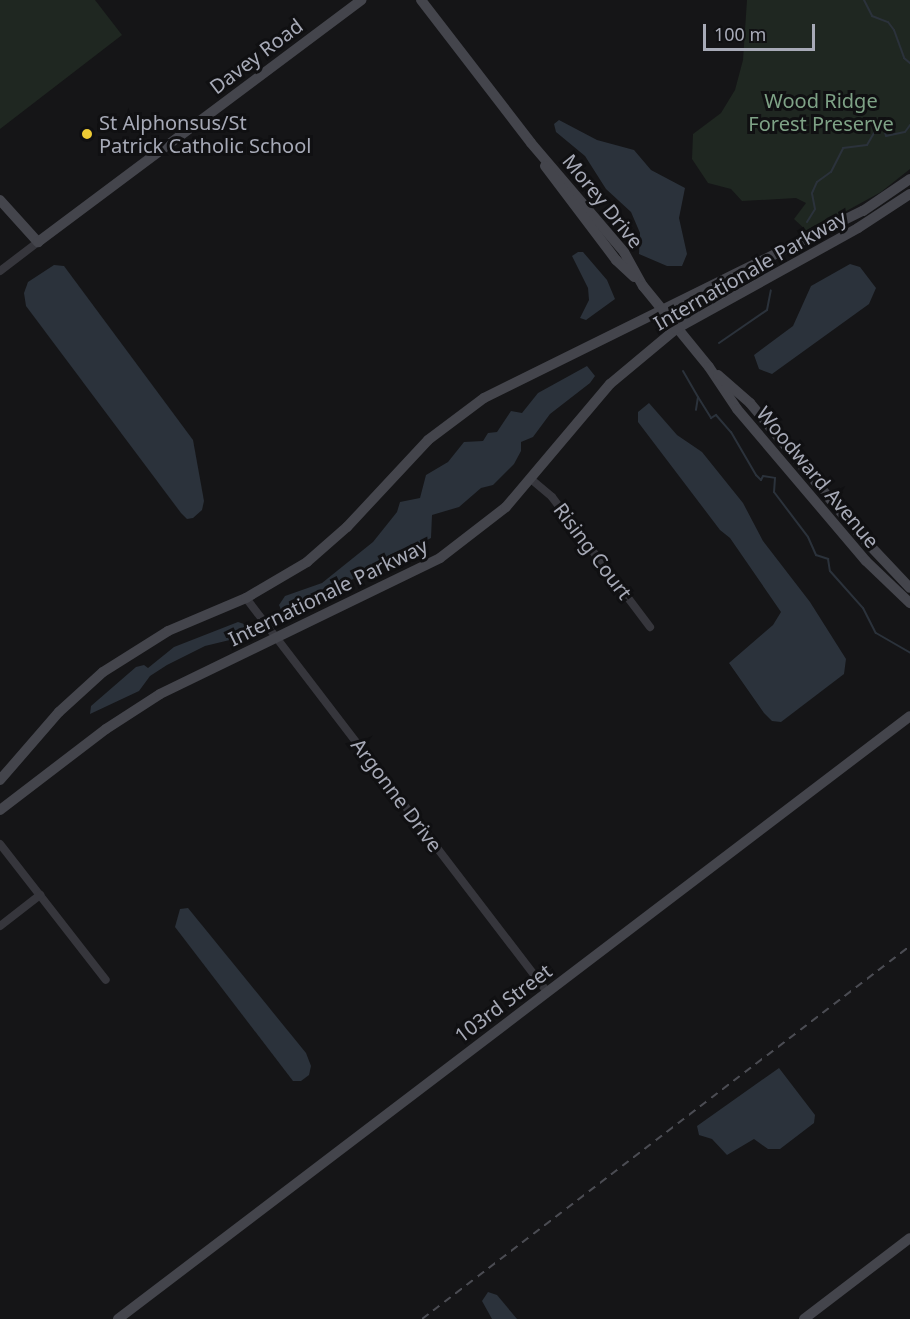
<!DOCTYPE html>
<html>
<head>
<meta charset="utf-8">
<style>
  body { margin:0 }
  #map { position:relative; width:910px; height:1319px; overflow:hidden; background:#151517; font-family:"Noto Sans",sans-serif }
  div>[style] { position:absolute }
  .green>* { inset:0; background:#1f2721 }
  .water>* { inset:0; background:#2b323b }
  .stream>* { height:2px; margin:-1px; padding:0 1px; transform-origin:1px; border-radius:1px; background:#2b323b }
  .street>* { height:8px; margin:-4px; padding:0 4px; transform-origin:4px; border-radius:4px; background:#36363c }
  .secondary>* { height:10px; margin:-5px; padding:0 5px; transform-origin:5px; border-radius:5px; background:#44454c }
  .rail>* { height:2px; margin-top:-1px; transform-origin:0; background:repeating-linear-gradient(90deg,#4b4c53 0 8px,transparent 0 14px) }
  .dots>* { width:16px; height:16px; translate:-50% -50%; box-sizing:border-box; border:3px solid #101012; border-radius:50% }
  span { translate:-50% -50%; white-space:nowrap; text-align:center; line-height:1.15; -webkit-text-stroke:6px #101012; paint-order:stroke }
  .street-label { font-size:20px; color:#a7aab7 }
  .park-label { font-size:20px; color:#7ea286 }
  .poi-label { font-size:20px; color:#a7aab7 }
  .left { translate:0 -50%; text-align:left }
  .scale { position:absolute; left:703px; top:24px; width:112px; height:27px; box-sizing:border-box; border:3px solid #a7aab7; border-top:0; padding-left:8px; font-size:18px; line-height:21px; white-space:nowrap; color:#a7aab7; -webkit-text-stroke:4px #101012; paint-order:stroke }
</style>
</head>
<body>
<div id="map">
  <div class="green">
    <i style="clip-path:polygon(0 0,95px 0,122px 35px,0 129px)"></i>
    <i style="clip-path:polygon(747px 0,910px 0,910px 169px,881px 192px,808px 232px,794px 219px,806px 203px,796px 198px,742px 201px,731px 189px,708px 183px,692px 159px,693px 134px,721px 113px,735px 90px,743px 60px)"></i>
  </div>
  <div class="water">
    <i style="clip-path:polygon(559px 120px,597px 140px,634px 150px,651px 170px,685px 188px,679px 218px,687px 254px,682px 266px,667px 266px,639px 254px,640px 233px,631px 212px,606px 189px,585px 156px,556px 132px,554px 124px)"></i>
    <i style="clip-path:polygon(578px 252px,583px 252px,607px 280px,615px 299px,586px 320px,580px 318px,589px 300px,588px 288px,572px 256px)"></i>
    <i style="clip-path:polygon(850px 264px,860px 267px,876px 288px,869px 304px,772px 374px,759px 369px,754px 355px,793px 326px,811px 286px)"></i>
    <i style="clip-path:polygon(54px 265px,64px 266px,193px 440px,204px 501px,202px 510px,193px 518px,187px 519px,181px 513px,26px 306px,24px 293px,28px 282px)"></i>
    <i style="clip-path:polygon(587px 366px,595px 376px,590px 383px,550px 414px,533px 437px,521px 442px,521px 451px,514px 464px,493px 485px,481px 488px,459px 507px,432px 515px,431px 538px,317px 598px,282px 612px,279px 605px,285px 596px,322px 583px,373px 542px,397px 512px,400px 502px,420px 498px,426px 475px,448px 462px,464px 442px,483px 441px,488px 433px,497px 432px,511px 411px,522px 413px,538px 393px)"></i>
    <i style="clip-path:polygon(649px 403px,677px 435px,702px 452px,743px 503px,763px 541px,810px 602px,846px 659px,844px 674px,781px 722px,772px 721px,764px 713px,729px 663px,773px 625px,781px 612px,730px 538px,720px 530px,638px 422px,638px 412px)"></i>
    <i style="clip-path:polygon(238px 622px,244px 624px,244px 630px,238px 638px,205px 646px,167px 665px,150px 676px,139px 691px,90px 714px,91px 706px,136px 667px,144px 665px,148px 668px,174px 647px)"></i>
    <i style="clip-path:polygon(188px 908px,306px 1053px,311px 1066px,309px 1075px,301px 1081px,293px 1081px,175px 927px,180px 909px)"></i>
    <i style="clip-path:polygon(779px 1068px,815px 1115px,814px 1123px,780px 1149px,768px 1149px,754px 1139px,727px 1155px,712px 1139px,699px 1135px,697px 1126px)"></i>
    <i style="clip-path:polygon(488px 1292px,497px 1295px,517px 1319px,492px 1319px,482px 1301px)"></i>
  </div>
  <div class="stream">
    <i style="left:864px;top:0;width:18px;rotate:63deg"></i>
    <i style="left:872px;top:16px;width:17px;rotate:21deg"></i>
    <i style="left:888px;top:22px;width:10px;rotate:53deg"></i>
    <i style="left:894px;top:30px;width:30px;rotate:70deg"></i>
    <i style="left:904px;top:58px;width:8px;rotate:40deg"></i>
    <i style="left:807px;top:222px;width:15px;rotate:-58deg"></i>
    <i style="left:815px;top:209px;width:16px;rotate:-101deg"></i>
    <i style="left:812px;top:193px;width:12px;rotate:-66deg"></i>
    <i style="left:817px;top:182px;width:17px;rotate:-36deg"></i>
    <i style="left:831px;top:172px;width:27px;rotate:-63deg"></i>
    <i style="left:843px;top:148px;width:24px;rotate:-7deg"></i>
    <i style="left:867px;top:145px;width:16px;rotate:-60deg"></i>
    <i style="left:875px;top:131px;width:9px;rotate:-18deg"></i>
    <i style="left:884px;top:128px;width:8px;rotate:76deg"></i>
    <i style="left:886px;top:136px;width:19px;rotate:-12deg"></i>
    <i style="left:905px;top:132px;width:9px;rotate:-54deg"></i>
    <i style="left:719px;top:343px;width:58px;rotate:-34.5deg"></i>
    <i style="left:767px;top:310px;width:20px;rotate:-79deg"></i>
    <i style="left:683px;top:371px;width:30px;rotate:60deg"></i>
    <i style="left:698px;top:397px;width:13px;rotate:99deg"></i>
    <i style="left:698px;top:397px;width:25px;rotate:58deg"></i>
    <i style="left:711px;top:418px;width:6px;rotate:-31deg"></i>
    <i style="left:716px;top:415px;width:23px;rotate:49deg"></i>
    <i style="left:731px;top:432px;width:50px;rotate:59.8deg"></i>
    <i style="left:756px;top:475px;width:7px;rotate:45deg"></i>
    <i style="left:761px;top:480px;width:4px;rotate:-63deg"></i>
    <i style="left:763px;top:476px;width:12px;rotate:9deg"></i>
    <i style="left:775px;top:478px;width:14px;rotate:94deg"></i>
    <i style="left:774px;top:492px;width:56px;rotate:52.9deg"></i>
    <i style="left:808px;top:537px;width:20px;rotate:66deg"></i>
    <i style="left:816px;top:555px;width:13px;rotate:18deg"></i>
    <i style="left:828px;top:559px;width:12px;rotate:81deg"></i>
    <i style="left:830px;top:571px;width:50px;rotate:48.3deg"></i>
    <i style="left:863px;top:608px;width:28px;rotate:63deg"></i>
    <i style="left:876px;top:633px;width:39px;rotate:30deg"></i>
  </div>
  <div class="street">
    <i style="left:0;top:271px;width:48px;rotate:-37.3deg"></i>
    <i style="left:532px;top:480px;width:26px;rotate:40deg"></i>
    <i style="left:552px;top:497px;width:163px;rotate:53deg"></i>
    <i style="left:246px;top:598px;width:496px;rotate:52.6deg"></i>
    <i style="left:0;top:844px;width:172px;rotate:52.1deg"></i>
    <i style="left:0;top:926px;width:51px;rotate:-37.8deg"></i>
  </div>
  <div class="secondary">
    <i style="left:421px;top:0;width:180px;rotate:52.4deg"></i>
    <i style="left:531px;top:143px;width:143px;rotate:49.5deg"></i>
    <i style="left:624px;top:252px;width:39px;rotate:61deg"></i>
    <i style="left:643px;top:286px;width:104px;rotate:50.8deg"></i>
    <i style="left:709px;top:367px;width:50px;rotate:56.3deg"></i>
    <i style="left:737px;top:409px;width:199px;rotate:49.7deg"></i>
    <i style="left:866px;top:561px;width:61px;rotate:43.7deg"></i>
    <i style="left:545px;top:166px;width:118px;rotate:52.9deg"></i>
    <i style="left:616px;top:260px;width:25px;rotate:43deg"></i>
    <i style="left:0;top:200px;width:57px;rotate:47.9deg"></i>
    <i style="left:38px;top:242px;width:404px;rotate:-36.8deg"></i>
    <i style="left:718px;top:375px;width:43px;rotate:41.2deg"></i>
    <i style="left:750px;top:403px;width:170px;rotate:50.2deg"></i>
    <i style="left:859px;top:534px;width:74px;rotate:46.6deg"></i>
    <i style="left:0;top:780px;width:90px;rotate:-49.1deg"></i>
    <i style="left:59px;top:712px;width:59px;rotate:-42.3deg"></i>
    <i style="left:103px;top:672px;width:77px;rotate:-32.2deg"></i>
    <i style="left:168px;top:631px;width:85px;rotate:-22.9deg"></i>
    <i style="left:246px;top:598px;width:71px;rotate:-30.5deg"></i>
    <i style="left:307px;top:562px;width:53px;rotate:-41.2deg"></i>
    <i style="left:347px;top:527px;width:119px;rotate:-47deg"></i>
    <i style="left:428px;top:440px;width:70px;rotate:-36.9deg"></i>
    <i style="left:484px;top:398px;width:423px;rotate:-26.3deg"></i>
    <i style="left:863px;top:211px;width:57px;rotate:-34.2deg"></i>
    <i style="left:0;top:810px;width:133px;rotate:-37.4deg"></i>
    <i style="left:106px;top:729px;width:64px;rotate:-32.9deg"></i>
    <i style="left:160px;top:694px;width:311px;rotate:-25.9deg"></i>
    <i style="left:440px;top:558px;width:83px;rotate:-37.7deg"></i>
    <i style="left:506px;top:507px;width:161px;rotate:-49.8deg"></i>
    <i style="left:610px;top:384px;width:86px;rotate:-39.8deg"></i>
    <i style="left:676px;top:329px;width:208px;rotate:-29deg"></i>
    <i style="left:858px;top:228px;width:62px;rotate:-33.2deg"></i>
    <i style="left:118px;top:1319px;width:995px;rotate:-37.28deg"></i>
    <i style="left:804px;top:1319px;width:133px;rotate:-37.4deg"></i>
  </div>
  <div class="rail">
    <i style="left:422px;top:1319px;width:614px;rotate:-37.39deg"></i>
  </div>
  <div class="dots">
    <i style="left:87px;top:134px;background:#efcc35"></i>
  </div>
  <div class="street-label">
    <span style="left:256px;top:56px;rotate:-37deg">Davey Road</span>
    <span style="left:603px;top:201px;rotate:51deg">Morey Drive</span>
    <span style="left:750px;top:270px;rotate:-30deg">Internationale Parkway</span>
    <span style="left:818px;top:477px;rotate:50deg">Woodward Avenue</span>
    <span style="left:593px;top:551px;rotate:53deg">Rising Court</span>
    <span style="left:328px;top:592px;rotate:-26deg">Internationale Parkway</span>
    <span style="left:397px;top:795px;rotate:53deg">Argonne Drive</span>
    <span style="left:503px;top:1003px;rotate:-37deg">103rd Street</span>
  </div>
  <div class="park-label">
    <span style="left:821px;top:112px">Wood Ridge<br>Forest Preserve</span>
  </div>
  <div class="poi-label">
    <span class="left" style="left:99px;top:134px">St Alphonsus/St<br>Patrick Catholic School</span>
  </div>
  <div class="scale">100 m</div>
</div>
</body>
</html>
